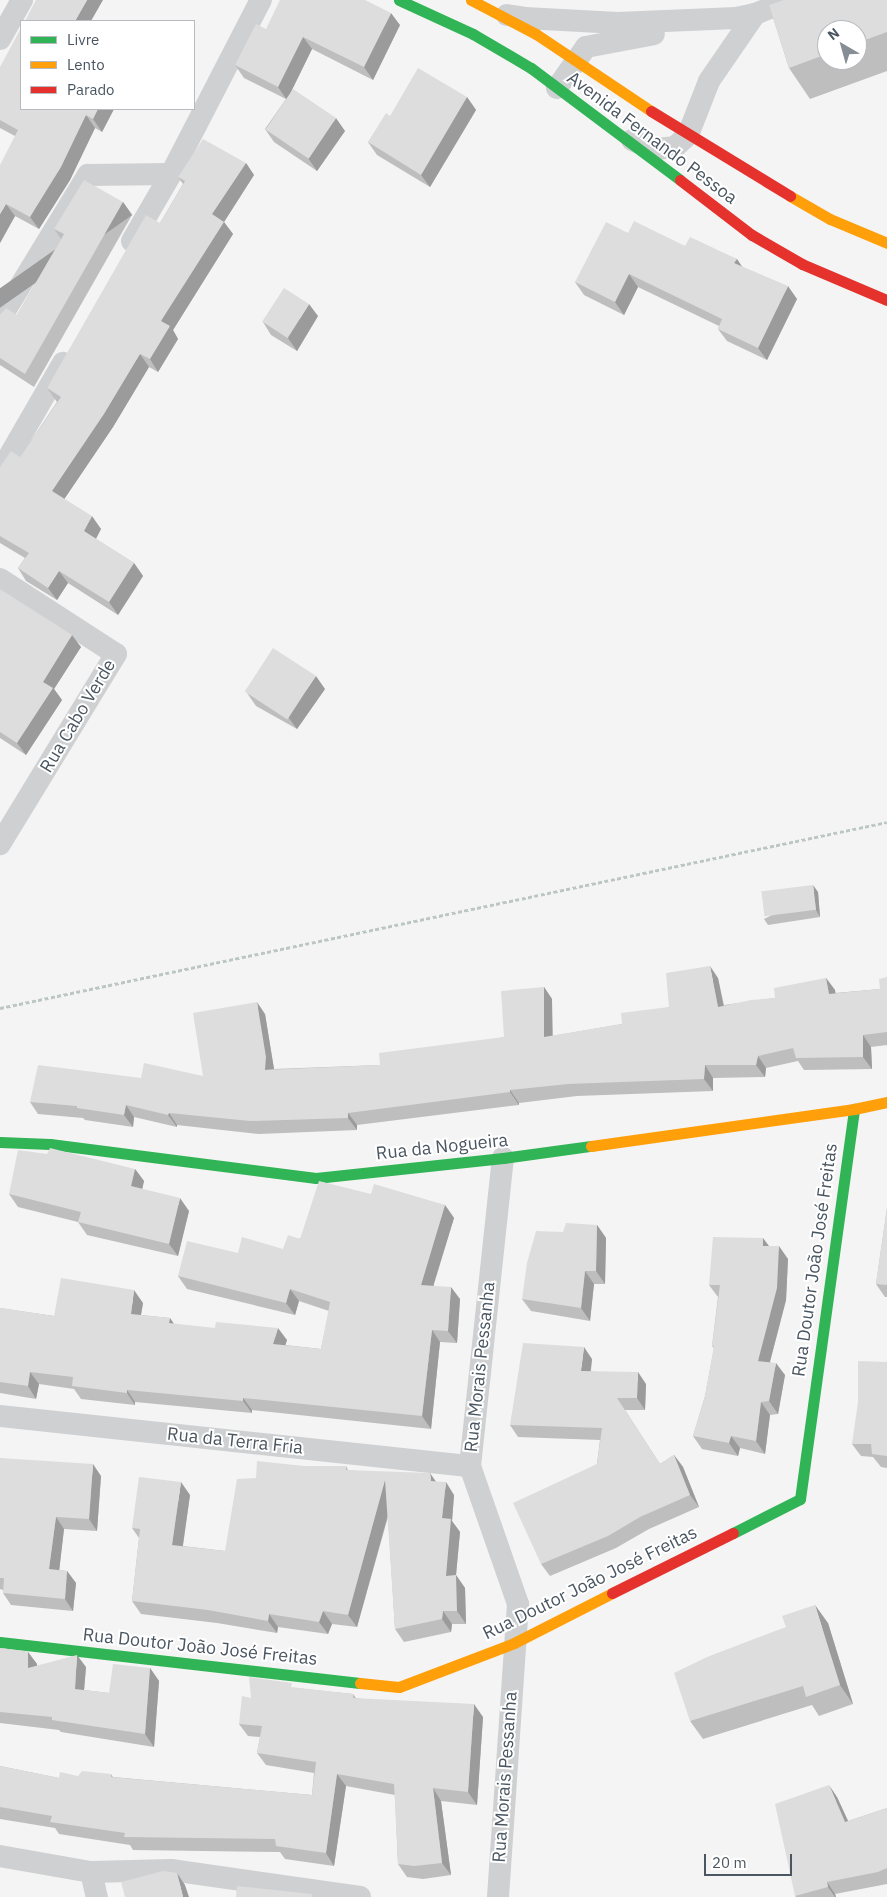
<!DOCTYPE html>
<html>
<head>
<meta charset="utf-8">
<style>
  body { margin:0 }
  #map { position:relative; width:887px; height:1897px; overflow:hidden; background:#f4f4f4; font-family:"IBM Plex Sans",sans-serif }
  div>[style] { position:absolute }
  .path>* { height:3px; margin-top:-1.5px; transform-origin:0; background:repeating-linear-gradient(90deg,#bcc7c4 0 4px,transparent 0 6.5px) }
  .street>* { height:22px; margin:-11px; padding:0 11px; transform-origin:11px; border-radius:11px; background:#ced0d2 }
  .fast>* { height:11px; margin:-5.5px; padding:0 5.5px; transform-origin:5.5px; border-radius:5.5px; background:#30b455 }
  .slow>* { height:11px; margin:-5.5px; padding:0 5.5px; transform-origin:5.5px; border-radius:5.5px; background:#ff9f0a }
  .jam>* { height:11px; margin:-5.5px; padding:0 5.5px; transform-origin:5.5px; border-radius:5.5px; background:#e5322d }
  .wall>* { inset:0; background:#bebebf }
  .shaded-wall>* { inset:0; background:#9b9b9b; transform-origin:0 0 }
  .building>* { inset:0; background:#ddddde; transform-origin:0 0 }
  span { translate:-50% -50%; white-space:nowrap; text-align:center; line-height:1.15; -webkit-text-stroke:4px #fff; paint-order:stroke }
  .street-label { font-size:18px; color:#4a5661 }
  .legend { position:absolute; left:20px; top:20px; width:175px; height:90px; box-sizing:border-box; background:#fff; border:1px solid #b7bbc0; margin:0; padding:6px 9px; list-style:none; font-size:15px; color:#4a5661 }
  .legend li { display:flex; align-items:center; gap:10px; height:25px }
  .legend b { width:25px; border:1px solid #b7bbc0 }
  .north { position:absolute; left:817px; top:20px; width:50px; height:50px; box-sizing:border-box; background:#fff; border:1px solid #b7bbc0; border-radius:50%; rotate:322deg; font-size:14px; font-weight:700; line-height:20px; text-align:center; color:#4a5661 }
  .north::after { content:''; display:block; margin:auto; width:18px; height:22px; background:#868d94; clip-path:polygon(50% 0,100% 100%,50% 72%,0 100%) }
  .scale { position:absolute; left:704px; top:1854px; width:88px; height:22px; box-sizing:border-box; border:2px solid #4a5661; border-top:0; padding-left:6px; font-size:15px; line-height:18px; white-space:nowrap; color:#4a5661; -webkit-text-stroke:4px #fff; paint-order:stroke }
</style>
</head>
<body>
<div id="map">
  <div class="path">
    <i style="left:0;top:1008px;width:906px;rotate:-11.84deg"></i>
  </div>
  <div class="street">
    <i style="left:507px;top:15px;width:18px;rotate:9deg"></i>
    <i style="left:525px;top:18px;width:93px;rotate:3.1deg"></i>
    <i style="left:618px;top:23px;width:118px;rotate:-2.4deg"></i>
    <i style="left:736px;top:18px;width:19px;rotate:-12deg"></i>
    <i style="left:755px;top:14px;width:38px;rotate:-22deg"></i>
    <i style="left:0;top:39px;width:45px;rotate:-60.6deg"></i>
    <i style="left:557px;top:88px;width:50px;rotate:-54.7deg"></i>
    <i style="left:586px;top:47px;width:69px;rotate:-10.8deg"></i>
    <i style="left:632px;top:140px;width:24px;rotate:22deg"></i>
    <i style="left:654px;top:149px;width:21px;rotate:-5deg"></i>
    <i style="left:675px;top:147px;width:18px;rotate:-43deg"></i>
    <i style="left:688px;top:135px;width:58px;rotate:-68.7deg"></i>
    <i style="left:709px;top:81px;width:81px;rotate:-55.5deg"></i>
    <i style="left:132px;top:241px;width:78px;rotate:-59.8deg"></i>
    <i style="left:171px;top:174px;width:196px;rotate:-62.7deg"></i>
    <i style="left:0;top:319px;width:169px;rotate:-58.6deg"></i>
    <i style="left:88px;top:175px;width:83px;rotate:-0.7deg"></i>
    <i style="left:0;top:472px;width:126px;rotate:-60deg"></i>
    <i style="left:0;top:579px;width:138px;rotate:32.9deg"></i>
    <i style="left:116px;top:654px;width:223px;rotate:121.4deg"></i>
    <i style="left:0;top:1416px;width:473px;rotate:6.1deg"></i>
    <i style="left:0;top:1856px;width:92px;rotate:10deg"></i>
    <i style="left:91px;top:1872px;width:80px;rotate:-1.4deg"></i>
    <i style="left:171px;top:1870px;width:191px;rotate:8.1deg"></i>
    <i style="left:91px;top:1872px;width:26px;rotate:77deg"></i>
    <i style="left:498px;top:1897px;width:294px;rotate:-86.1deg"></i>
    <i style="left:518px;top:1604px;width:146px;rotate:-109.2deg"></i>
    <i style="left:470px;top:1466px;width:310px;rotate:-83.9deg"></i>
  </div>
  <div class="fast">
    <i style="left:399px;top:0;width:81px;rotate:24.7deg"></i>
    <i style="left:473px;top:34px;width:67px;rotate:30.4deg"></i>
    <i style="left:531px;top:68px;width:186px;rotate:36.9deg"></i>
    <i style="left:0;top:1142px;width:50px;rotate:2.3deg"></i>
    <i style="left:50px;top:1144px;width:268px;rotate:7.3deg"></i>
    <i style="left:316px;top:1178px;width:188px;rotate:-6.1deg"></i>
    <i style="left:503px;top:1158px;width:89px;rotate:-7.8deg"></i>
    <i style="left:733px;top:1533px;width:75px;rotate:-26.9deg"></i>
    <i style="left:800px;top:1499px;width:394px;rotate:-82.1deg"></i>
    <i style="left:0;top:1642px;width:362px;rotate:6.5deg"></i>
  </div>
  <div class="slow">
    <i style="left:471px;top:0;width:73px;rotate:27.6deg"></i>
    <i style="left:536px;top:34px;width:138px;rotate:33.8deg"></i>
    <i style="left:790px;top:196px;width:46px;rotate:29.9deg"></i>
    <i style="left:830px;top:219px;width:62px;rotate:22.8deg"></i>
    <i style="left:591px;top:1146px;width:266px;rotate:-8deg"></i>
    <i style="left:854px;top:1109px;width:34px;rotate:-12deg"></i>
    <i style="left:360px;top:1683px;width:39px;rotate:6deg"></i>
    <i style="left:399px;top:1687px;width:123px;rotate:-20.9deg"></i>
    <i style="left:514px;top:1643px;width:110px;rotate:-27deg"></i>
  </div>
  <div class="jam">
    <i style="left:651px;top:111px;width:163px;rotate:31.4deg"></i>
    <i style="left:680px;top:180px;width:91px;rotate:37.4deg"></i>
    <i style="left:752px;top:235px;width:58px;rotate:30.1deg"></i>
    <i style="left:802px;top:264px;width:92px;rotate:23deg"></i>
    <i style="left:612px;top:1593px;width:135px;rotate:-26.4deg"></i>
  </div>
  <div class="wall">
    <i style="clip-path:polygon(evenodd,783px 0,887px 0,887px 71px,810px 99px,789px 68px,769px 5px,783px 0,827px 30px,857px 30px,857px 60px,827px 60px,827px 30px)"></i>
    <i style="clip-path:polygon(400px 25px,373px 80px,312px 49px,291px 92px,345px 131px,317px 171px,274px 142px,265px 129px,286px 99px,244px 78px,235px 65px,266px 29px)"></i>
    <i style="clip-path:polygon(0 67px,21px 109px,114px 109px,102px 132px,95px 128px,70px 180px,39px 229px,15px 216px,0 243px,15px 136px,0 128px)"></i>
    <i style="clip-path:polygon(467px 97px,476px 110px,430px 187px,377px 155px,368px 142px,390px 116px)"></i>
    <i style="clip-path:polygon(246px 163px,254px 175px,224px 222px,233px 234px,173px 330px,178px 339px,158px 372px,149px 367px,113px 427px,64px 499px,101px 529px,96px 539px,134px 563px,143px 576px,118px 615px,68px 583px,57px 600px,26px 581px,18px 568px,25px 558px,0 543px,0 467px,20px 457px,57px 402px,47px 388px,160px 223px,183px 184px,178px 177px)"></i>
    <i style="clip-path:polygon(123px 202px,132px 215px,34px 387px,0 365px,0 315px,17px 315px,61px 239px,54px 229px)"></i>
    <i style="clip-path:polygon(628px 233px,685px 246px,737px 259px,741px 266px,797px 299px,767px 360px,727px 341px,718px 329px,719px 326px,638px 287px,624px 315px,584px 295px,575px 282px)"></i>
    <i style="clip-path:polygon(318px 316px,297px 351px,271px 335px,263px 322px)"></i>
    <i style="clip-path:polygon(0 589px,81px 647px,54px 689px,62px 700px,26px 755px,0 738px)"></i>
    <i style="clip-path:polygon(325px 689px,297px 729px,256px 706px,247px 693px)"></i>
    <i style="clip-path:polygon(818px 892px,820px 917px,768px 925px,764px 919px)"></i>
    <i style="clip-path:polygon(887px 977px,887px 1045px,871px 1047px,872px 1069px,804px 1070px,798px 1061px,766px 1068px,765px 1077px,713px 1078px,713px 1091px,577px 1096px,519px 1103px,519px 1105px,357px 1125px,357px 1130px,259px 1134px,177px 1125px,177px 1127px,134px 1117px,133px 1127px,85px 1120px,83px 1118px,38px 1114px,30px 1102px,141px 1078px,203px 1076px,265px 1014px,274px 1069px,380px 1065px,504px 1037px,544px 987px,552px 999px,552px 1036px,622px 1024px,669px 1007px,718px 978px,724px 1005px,775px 998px,826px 978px,835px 990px,835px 993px,880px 989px)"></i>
    <i style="clip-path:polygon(135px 1169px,144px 1181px,142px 1189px,189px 1211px,178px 1256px,87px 1235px,78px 1222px,18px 1207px,9px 1194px)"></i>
    <i style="clip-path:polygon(371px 1194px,445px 1205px,454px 1218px,433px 1285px,460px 1299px,457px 1343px,440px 1342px,431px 1429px,252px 1410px,252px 1413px,135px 1402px,135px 1405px,81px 1399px,74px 1389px,39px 1384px,36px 1399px,0 1393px,0 1308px,54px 1316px,143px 1303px,141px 1315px,170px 1318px,174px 1324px,287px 1340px,285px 1345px,321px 1349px,329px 1311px,299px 1301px,295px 1315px,187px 1289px,178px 1276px,238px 1253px,283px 1249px)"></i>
    <i style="clip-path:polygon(887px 1208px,887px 1297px,885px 1297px,876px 1284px)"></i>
    <i style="clip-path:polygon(597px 1225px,606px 1238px,605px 1284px,594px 1284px,590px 1321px,531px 1311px,522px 1299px,563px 1232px)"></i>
    <i style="clip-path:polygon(769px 1246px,788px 1259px,786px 1300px,770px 1362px,785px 1375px,778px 1414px,770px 1415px,765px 1454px,740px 1448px,738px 1456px,702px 1449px,693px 1436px,705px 1396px,714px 1348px,712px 1346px,718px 1297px,709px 1285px)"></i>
    <i style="clip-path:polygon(592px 1359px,591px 1371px,646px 1384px,645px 1410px,625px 1410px,660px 1464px,674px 1455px,683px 1467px,699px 1507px,649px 1529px,616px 1548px,550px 1576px,541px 1564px,597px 1464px,600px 1440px,518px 1437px,510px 1425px)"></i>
    <i style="clip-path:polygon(887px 1362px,887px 1468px,881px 1467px,873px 1457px,861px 1456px,852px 1444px)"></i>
    <i style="clip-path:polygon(0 1458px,101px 1476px,97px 1531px,64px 1529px,59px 1570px,67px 1571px,76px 1583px,73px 1611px,11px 1605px,3px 1593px,3px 1590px,0 1589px)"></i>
    <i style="clip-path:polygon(304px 1466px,346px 1466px,348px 1470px,435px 1481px,454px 1495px,452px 1521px,460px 1532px,456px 1575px,465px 1588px,466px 1624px,452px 1624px,451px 1632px,404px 1642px,395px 1629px,388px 1517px,357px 1627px,332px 1624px,328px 1634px,278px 1627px,277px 1633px,217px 1623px,141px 1614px,132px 1601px,139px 1538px,132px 1528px,190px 1495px,183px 1546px,225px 1551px,256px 1478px)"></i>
    <i style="clip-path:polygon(828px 1623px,853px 1704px,819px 1716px,812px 1705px,703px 1739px,690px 1721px)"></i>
    <i style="clip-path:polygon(0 1648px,28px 1652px,37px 1664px,37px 1666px,86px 1667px,84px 1690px,109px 1693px,150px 1668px,159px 1681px,154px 1747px,61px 1732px,59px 1730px,0 1723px)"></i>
    <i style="clip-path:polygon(295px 1688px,353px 1694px,356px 1698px,483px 1717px,477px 1805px,441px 1801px,451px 1875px,423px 1879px,407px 1877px,398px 1864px,395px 1795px,346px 1786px,334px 1866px,285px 1859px,280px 1852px,133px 1850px,130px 1845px,59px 1834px,55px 1828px,0 1819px,0 1766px,59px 1778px,111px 1774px,113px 1777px,312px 1795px,314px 1773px,266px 1765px,257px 1753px,260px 1737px,248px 1736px,239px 1724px,251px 1698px)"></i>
    <i style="clip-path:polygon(837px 1797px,848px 1821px,887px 1808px,887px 1884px,835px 1894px,836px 1897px,796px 1897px,795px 1896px)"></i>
  </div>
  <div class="shaded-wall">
    <i style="clip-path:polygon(87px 0,103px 0,91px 21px,75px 21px)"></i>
    <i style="clip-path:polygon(391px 13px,400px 25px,373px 80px,364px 67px)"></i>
    <i style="clip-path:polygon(303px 37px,312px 49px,287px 100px,278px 87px)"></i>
    <i style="clip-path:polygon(467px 97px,476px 110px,430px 187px,421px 175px)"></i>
    <i style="clip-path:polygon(98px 109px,114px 109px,102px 132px,93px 119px)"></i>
    <i style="clip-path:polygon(86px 115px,95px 128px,70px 180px,39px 229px,30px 217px)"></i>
    <i style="clip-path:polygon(336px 118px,345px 131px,317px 171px,308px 158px)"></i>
    <i style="clip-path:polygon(246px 163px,254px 175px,224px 222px,233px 234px,173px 330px,178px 339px,158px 372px,150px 359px,161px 321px,212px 214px)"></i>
    <i style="left:123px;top:202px;width:16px;height:198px;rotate:55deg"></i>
    <i style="clip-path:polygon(6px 204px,15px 216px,0 243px,0 214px)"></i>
    <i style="clip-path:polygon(737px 259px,745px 271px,734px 263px)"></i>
    <i style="clip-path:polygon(629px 274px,638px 287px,624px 315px,615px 302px)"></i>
    <i style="clip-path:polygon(788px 286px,797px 299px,767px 360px,758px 348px)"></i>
    <i style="clip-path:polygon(309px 304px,318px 316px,297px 351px,288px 338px)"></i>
    <i style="clip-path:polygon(140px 354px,149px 367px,113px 427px,61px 504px,52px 491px)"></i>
    <i style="clip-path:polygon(92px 516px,101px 529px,93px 544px,84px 531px)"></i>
    <i style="clip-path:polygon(134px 563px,143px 576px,118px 615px,109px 602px)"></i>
    <i style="clip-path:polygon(59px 571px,68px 583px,57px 600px,48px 588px)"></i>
    <i style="clip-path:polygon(72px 635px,81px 647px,54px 689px,62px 700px,26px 755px,17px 743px,43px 682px)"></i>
    <i style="clip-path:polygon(316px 676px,325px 689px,297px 729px,288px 717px)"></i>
    <i style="clip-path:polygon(813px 885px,818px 892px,820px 917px,816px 910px)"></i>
    <i style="clip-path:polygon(710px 966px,718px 978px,726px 1019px,718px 1007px)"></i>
    <i style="clip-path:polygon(826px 978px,835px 990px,838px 1006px,829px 994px)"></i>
    <i style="clip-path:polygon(544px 987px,552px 999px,553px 1049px,544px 1037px)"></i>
    <i style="clip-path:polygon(257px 1002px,265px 1014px,274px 1069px,265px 1070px)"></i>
    <i style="clip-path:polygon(863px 1035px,871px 1047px,872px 1069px,863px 1057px)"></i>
    <i style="clip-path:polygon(758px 1056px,766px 1068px,765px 1077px,756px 1065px)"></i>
    <i style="clip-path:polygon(705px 1065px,713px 1078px,713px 1091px,704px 1079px)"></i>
    <i style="clip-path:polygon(510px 1090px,519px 1103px,519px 1105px,510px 1092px)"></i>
    <i style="clip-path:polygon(126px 1105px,134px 1117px,133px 1127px,124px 1115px)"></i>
    <i style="clip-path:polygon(169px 1113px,177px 1125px,177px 1127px,168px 1115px)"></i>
    <i style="clip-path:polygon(348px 1113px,357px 1125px,357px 1130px,348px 1118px)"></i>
    <i style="clip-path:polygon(135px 1169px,144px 1181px,140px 1199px,131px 1186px)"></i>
    <i style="clip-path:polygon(180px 1198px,189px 1211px,178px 1256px,169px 1244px)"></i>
    <i style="clip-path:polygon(445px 1205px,454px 1218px,430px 1297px,421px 1285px)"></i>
    <i style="clip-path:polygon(597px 1225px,606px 1238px,605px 1284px,596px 1271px)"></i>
    <i style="clip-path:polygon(763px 1238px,772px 1250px,763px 1246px)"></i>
    <i style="clip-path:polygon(779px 1246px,788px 1259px,786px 1300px,767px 1373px,758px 1361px)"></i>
    <i style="clip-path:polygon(585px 1271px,594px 1284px,590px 1321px,581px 1308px)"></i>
    <i style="clip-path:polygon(451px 1287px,460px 1299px,457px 1343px,448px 1331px)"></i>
    <i style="clip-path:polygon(290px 1289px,299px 1301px,295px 1315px,286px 1303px)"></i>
    <i style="clip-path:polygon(134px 1290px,143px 1303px,139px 1326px,131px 1314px)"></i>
    <i style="clip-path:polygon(170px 1318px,178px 1330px,169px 1323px)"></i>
    <i style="clip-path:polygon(278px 1328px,287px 1340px,282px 1356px,273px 1344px)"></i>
    <i style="clip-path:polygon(432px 1330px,440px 1342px,431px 1429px,422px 1416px)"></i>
    <i style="clip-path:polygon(584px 1347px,592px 1359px,589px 1383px,581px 1371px)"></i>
    <i style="clip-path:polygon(776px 1363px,785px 1375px,778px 1414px,769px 1401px)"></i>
    <i style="clip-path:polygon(30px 1372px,39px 1384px,36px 1399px,28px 1386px)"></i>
    <i style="clip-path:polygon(638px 1372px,646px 1384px,645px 1410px,637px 1398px)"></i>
    <i style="clip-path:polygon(127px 1390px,135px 1402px,135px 1405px,127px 1393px)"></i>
    <i style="clip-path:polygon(243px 1398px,252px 1410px,252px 1413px,243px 1401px)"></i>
    <i style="clip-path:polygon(761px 1402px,770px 1415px,765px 1454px,756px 1441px)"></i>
    <i style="clip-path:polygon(731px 1436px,740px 1448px,738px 1456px,729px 1443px)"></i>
    <i style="clip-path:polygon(674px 1455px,683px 1467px,699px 1507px,690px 1495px)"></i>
    <i style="clip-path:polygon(93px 1464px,101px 1476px,97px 1531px,89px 1519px)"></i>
    <i style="clip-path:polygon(430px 1473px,439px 1486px,431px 1481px)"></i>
    <i style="clip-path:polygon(385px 1480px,394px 1493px,357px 1627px,348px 1615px)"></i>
    <i style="clip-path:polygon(181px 1482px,190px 1495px,181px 1558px,172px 1545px)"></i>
    <i style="clip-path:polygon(446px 1482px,454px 1495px,452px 1521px,460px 1532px,456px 1575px,465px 1588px,466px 1624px,457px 1611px,446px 1576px,442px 1518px)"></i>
    <i style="clip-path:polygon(56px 1517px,64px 1529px,58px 1581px,49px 1569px)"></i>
    <i style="clip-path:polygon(67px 1571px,76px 1583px,73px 1611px,65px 1599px)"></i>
    <i style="clip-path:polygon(815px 1605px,828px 1623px,853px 1704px,840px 1685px)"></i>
    <i style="clip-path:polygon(323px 1611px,332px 1624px,328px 1634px,319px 1622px)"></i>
    <i style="clip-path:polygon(443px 1611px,452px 1624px,451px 1632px,442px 1619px)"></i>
    <i style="clip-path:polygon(269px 1614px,278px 1627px,277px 1633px,268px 1621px)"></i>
    <i style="clip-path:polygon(28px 1652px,37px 1664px,36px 1681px,28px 1668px)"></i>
    <i style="clip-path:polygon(77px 1655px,86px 1667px,83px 1702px,75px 1689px)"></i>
    <i style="clip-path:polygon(150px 1668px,159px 1681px,154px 1747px,145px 1734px)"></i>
    <i style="clip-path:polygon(474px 1704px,483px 1717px,477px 1805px,468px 1792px)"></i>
    <i style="clip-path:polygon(337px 1774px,346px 1786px,334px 1866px,326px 1853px)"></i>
    <i style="clip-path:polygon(829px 1785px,837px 1797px,854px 1834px,845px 1822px)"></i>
    <i style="clip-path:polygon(433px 1788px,441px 1801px,451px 1875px,442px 1863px)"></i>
    <i style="clip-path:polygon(177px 1873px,185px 1885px,189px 1897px,183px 1897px)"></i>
    <i style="clip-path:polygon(827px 1882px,835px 1894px,836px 1897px,835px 1897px,828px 1887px)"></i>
  </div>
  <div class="building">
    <i style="clip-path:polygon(36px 0,87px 0,75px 21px,25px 21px)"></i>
    <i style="clip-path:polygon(280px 0,365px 0,391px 13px,364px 67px,303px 37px,278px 87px,235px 65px,256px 24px,266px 29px)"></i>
    <i style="clip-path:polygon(783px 0,887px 0,887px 32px,857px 43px,857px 30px,827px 30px,827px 54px,789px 68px,769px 5px)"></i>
    <i style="clip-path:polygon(21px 28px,21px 109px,98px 109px,93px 119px,86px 115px,61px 167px,30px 217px,6px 204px,0 214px,0 165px,18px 130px,0 120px,0 67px)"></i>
    <i style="clip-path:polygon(418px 68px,467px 97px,421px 175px,368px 142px,386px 113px,390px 116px)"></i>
    <i style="left:293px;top:89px;width:52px;height:49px;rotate:34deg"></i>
    <i style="clip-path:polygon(203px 139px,246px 163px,212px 214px,224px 222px,161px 321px,170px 326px,150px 359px,140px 354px,104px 414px,52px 491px,92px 516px,84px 531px,134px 563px,109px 602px,59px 571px,48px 588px,18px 568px,29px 553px,0 536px,0 467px,11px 451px,20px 457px,61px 397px,47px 388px,146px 215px,160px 223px,185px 181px,178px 177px)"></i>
    <i style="clip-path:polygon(84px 180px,123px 202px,25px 374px,0 358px,0 315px,6px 308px,17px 315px,64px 234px,54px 229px)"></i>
    <i style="clip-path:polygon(634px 221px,685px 246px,690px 237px,737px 259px,734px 263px,788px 286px,758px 348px,718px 329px,722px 319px,629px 274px,615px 302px,575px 282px,606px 222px,628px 233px)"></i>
    <i style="left:284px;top:288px;width:30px;height:40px;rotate:33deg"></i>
    <i style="clip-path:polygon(0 589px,72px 635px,43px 682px,53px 688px,17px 743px,0 732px)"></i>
    <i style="left:273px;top:648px;width:51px;height:52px;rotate:33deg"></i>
    <i style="left:813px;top:885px;width:25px;height:52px;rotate:83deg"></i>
    <i style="clip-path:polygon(710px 966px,718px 1007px,751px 1000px,775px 998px,774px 988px,826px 978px,829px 994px,880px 989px,879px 979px,887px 977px,887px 1032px,863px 1035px,863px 1057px,796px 1058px,793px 1048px,758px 1056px,756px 1065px,705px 1065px,704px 1079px,568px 1084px,510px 1090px,510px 1092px,348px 1113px,348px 1118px,250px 1121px,169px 1113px,168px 1115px,126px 1105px,124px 1115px,77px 1108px,77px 1106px,30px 1102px,38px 1065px,141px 1078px,144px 1063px,203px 1076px,193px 1013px,257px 1002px,266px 1057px,265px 1070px,380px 1065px,379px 1053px,504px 1037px,501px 991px,544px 987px,544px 1037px,622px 1024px,621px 1013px,669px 1007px,666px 973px)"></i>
    <i style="clip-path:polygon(50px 1148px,135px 1169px,131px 1186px,180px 1198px,169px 1244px,78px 1222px,81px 1212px,9px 1194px,18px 1150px,47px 1154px)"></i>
    <i style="clip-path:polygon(319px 1181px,371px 1194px,374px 1184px,445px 1205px,421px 1285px,451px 1287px,448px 1331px,432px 1330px,422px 1416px,243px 1398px,243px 1401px,127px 1390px,127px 1393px,72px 1386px,73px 1377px,30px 1372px,28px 1386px,0 1382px,0 1308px,54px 1316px,61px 1278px,134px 1290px,131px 1314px,170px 1318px,169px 1323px,215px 1328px,216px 1322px,278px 1328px,273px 1344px,321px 1349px,330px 1302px,290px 1289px,286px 1303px,178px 1276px,187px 1241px,238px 1253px,242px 1237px,283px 1249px,288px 1235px,300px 1239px)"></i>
    <i style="clip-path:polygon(887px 1208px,887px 1285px,876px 1284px)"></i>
    <i style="clip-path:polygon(566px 1223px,597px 1225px,596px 1271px,585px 1271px,581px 1308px,522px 1299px,527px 1263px,536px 1231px,563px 1232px)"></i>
    <i style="clip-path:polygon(713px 1237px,763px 1238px,763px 1246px,779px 1246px,777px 1288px,758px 1361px,776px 1363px,769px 1401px,761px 1402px,756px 1441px,731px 1436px,729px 1443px,693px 1436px,705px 1396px,714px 1346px,712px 1346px,720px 1285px,709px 1285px)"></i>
    <i style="clip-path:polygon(523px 1343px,584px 1347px,581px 1371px,638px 1372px,637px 1398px,617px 1398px,660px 1464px,674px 1455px,690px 1495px,640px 1517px,608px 1536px,541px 1564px,513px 1503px,597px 1464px,602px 1428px,510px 1425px)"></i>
    <i style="clip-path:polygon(858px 1361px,887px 1362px,887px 1456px,872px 1454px,871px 1444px,852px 1444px,858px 1402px)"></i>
    <i style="clip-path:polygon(0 1458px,93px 1464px,89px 1519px,56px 1517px,49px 1569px,67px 1571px,65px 1599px,3px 1593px,4px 1578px,0 1578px)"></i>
    <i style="clip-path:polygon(257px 1461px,304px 1466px,346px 1466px,346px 1470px,430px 1473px,431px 1481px,446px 1482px,442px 1518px,451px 1519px,446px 1576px,456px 1575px,457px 1611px,443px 1611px,442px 1619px,395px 1629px,385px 1480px,348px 1615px,323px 1611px,319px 1622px,269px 1614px,268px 1621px,208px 1610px,132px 1601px,140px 1529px,132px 1528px,139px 1477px,181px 1482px,172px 1545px,225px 1551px,237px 1479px,256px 1478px)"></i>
    <i style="clip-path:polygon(815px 1605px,840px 1685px,806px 1697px,803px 1686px,690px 1721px,674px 1673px,707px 1657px,786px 1627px,782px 1616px)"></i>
    <i style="clip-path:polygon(0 1648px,28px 1652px,28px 1668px,77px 1655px,75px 1689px,109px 1693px,113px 1664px,150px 1668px,145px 1734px,52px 1720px,52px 1717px,0 1712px)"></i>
    <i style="clip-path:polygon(249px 1677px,292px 1683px,291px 1687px,353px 1694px,353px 1698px,474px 1704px,468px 1792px,433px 1788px,442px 1863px,414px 1866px,398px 1864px,394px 1784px,337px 1774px,326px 1853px,276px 1846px,275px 1839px,124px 1837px,125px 1833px,50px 1822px,52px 1816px,0 1807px,0 1766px,59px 1778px,60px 1772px,78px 1776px,82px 1771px,111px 1774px,111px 1777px,312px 1795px,316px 1762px,257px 1753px,262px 1726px,239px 1724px,242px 1696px,251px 1698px)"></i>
    <i style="clip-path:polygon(829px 1785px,845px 1822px,887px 1808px,887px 1868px,878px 1872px,827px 1882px,828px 1887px,795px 1896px,775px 1804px)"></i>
    <i style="clip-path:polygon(163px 1871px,177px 1873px,183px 1897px,125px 1897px,121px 1882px)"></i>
    <i style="clip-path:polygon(237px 1886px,312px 1894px,312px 1897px,236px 1897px)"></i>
  </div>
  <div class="street-label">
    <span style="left:652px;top:138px;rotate:37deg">Avenida Fernando Pessoa</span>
    <span style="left:78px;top:716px;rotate:-59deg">Rua Cabo Verde</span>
    <span style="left:442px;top:1147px;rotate:-6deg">Rua da Nogueira</span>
    <span style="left:815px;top:1260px;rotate:-82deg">Rua Doutor João José Freitas</span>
    <span style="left:480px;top:1367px;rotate:-84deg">Rua Morais Pessanha</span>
    <span style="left:235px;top:1441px;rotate:6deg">Rua da Terra Fria</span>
    <span style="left:590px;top:1583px;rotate:-26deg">Rua Doutor João José Freitas</span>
    <span style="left:200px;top:1647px;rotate:6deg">Rua Doutor João José Freitas</span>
    <span style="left:505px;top:1777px;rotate:-86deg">Rua Morais Pessanha</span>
  </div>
  <ul class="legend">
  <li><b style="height:6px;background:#30b455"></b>Livre</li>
  <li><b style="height:6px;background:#ff9f0a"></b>Lento</li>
  <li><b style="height:6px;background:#e5322d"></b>Parado</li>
  </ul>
  <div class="north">N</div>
  <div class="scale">20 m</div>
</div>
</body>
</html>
